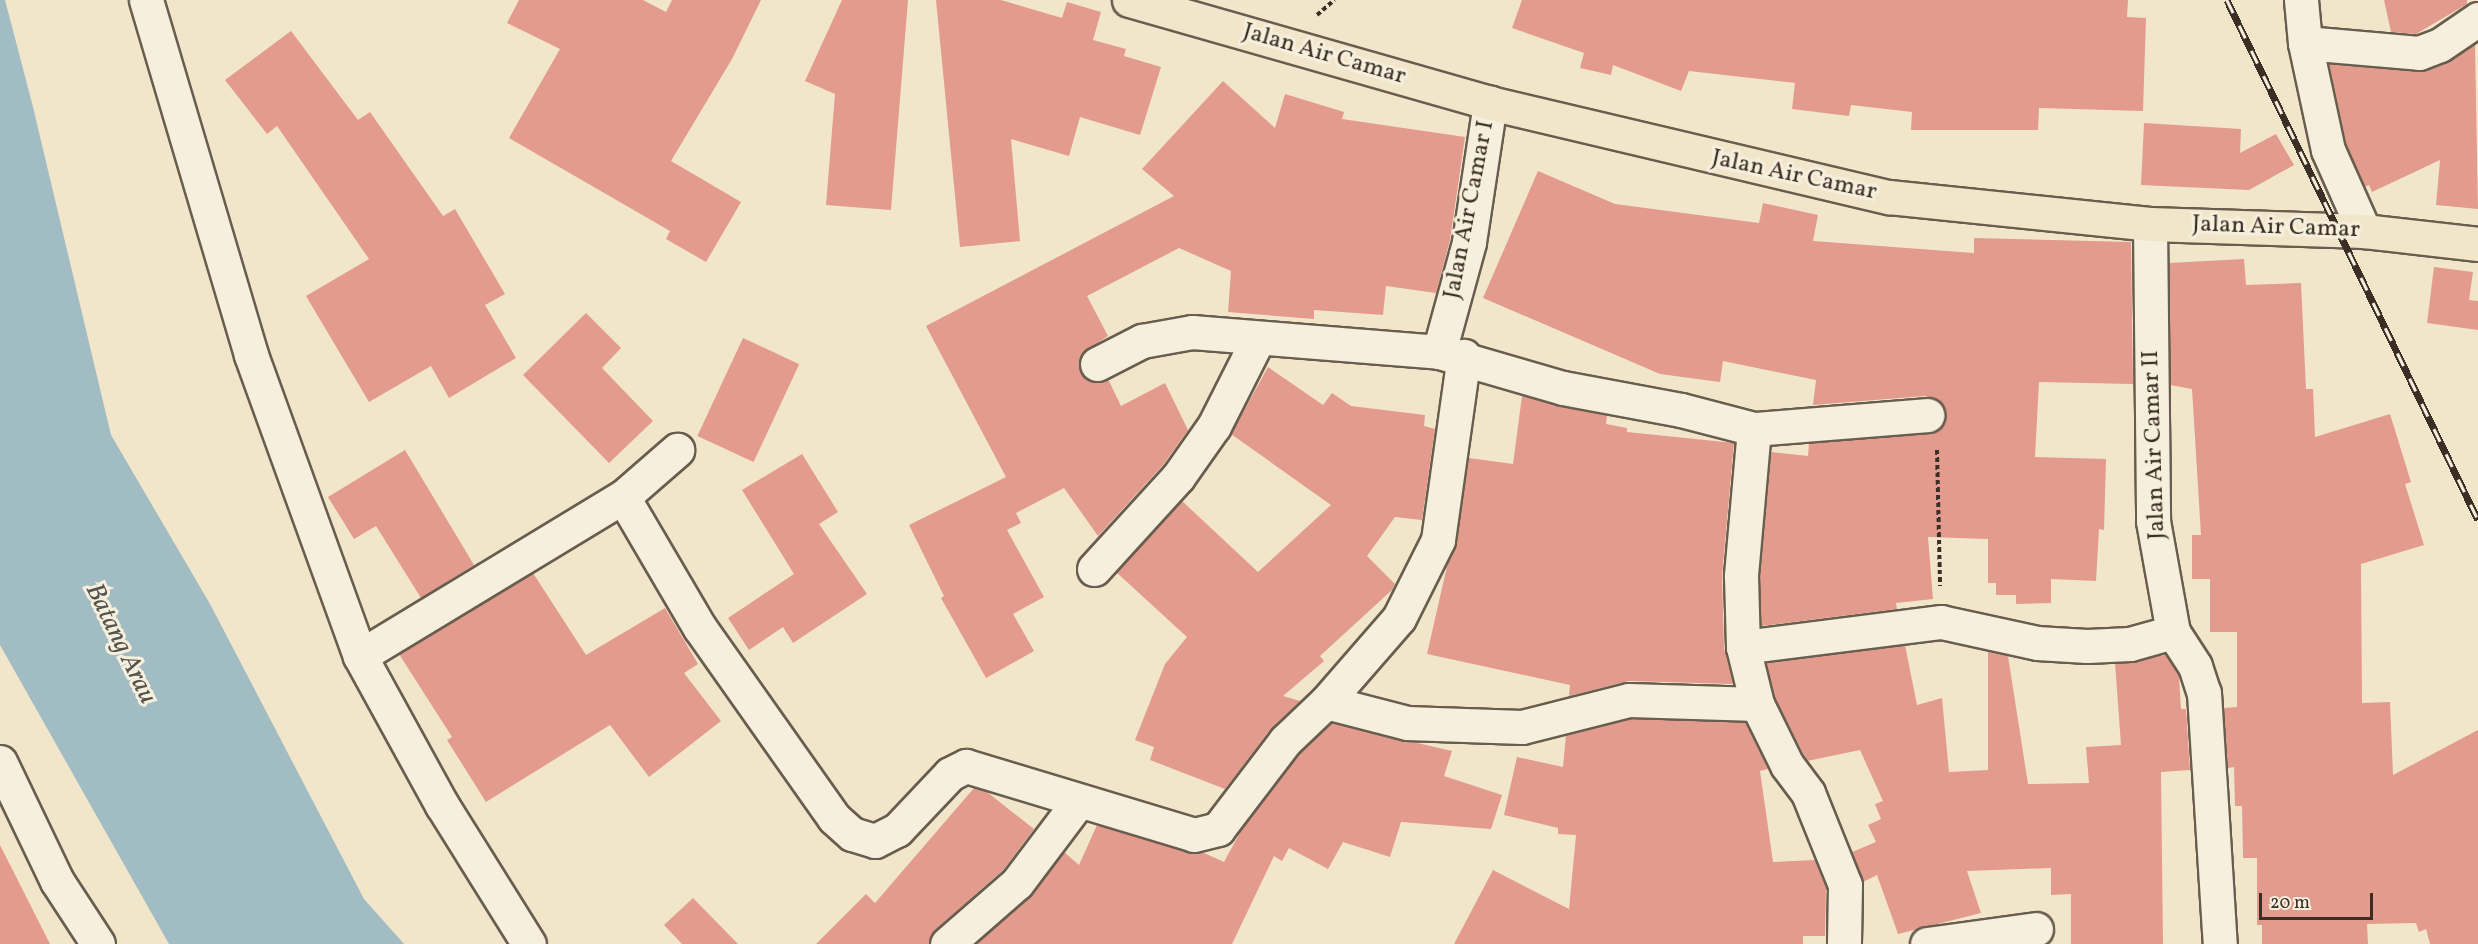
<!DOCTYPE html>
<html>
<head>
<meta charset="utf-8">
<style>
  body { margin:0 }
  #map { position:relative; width:2478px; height:944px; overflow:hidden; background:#f1e6ca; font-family:Vollkorn,serif }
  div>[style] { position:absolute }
  .water>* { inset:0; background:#a1bcc2 }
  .building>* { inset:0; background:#e39b8d; transform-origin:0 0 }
  .path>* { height:4px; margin-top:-2px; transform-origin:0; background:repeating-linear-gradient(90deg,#3b2f25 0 4.5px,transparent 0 7.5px) }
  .roads { filter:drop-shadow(2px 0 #685d4e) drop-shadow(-2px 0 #685d4e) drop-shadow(0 2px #685d4e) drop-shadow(0 -2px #685d4e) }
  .minor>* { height:33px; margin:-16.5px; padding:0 16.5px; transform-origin:16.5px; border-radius:16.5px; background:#f6efdd }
  .major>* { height:33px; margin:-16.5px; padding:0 16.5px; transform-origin:16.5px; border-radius:16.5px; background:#f1e6ca }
  .rail>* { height:7px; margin-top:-3.5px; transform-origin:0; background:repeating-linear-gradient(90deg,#f6efdd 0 14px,#3b2f25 0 28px); box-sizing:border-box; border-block:2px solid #3b2f25 }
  span { translate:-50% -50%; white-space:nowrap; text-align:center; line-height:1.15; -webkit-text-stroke:6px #f6efdd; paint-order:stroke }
  .street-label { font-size:24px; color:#3b2f25 }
  .water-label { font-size:26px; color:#54524c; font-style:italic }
  .scale { position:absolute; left:2259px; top:893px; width:114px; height:27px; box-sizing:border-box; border:3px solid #3b2f25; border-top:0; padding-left:8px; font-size:18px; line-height:21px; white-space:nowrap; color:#3b2f25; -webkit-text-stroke:4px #f6efdd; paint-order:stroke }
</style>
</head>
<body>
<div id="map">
  <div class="water">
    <i style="clip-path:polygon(0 0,5px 0,32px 103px,111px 435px,210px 604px,364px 899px,404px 944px,169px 944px,0 645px)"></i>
  </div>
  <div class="building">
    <i style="clip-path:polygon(519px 0,643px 0,666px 12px,672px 0,761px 0,732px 59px,671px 161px,741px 202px,706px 262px,666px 239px,670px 231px,509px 138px,560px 49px,507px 23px)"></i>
    <i style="clip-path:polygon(842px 0,908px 0,891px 210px,826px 205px,835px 94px,805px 81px)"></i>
    <i style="clip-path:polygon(936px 0,1001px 0,1062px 18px,1067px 2px,1101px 12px,1093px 40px,1126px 49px,1124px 56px,1161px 67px,1140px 135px,1080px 117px,1069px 156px,1011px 139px,1020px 241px,960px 247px)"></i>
    <i style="clip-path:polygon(1522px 0,2128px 0,2127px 17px,2146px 18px,2143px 111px,2039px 108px,2038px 130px,1911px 130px,1912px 112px,1851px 105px,1849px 116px,1792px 109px,1795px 83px,1689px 71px,1681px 91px,1613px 65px,1611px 75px,1580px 68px,1584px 53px,1512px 28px)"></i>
    <i style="clip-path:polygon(2384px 0,2467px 0,2467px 4px,2416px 34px,2391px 32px)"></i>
    <i style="clip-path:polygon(291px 31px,358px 120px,370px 112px,443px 216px,455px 209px,505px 294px,485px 305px,516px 358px,449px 398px,431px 366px,369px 402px,306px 296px,369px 259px,277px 126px,267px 134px,225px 80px)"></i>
    <i style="clip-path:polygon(2475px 44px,2478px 209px,2436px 205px,2440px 160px,2372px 192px,2369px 185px,2365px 187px,2346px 144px,2329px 64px,2418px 72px,2447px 62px)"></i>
    <i style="clip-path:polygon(1223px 81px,1275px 128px,1285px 94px,1344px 112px,1342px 119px,1465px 137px,1450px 240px,1436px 293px,1386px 286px,1383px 315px,1314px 310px,1314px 319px,1228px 312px,1231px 271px,1179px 248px,1087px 296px,1108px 336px,1082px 353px,1081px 373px,1095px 383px,1108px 379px,1121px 406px,1165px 383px,1188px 430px,1163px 465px,1098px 536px,1064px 488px,1016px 513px,1021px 523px,1007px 530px,1044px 597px,1013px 614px,1034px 651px,986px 678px,941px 598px,944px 596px,909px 525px,1006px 477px,926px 326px,1174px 196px,1142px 169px)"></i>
    <i style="clip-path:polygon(2144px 123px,2241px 129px,2240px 153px,2276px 134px,2294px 165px,2249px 190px,2141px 185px)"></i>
    <i style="clip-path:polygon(1538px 171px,1615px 204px,1759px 223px,1763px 203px,1818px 215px,1813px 241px,1974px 253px,1974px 238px,2131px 242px,2133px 384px,2039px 382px,2035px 457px,2106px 459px,2104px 530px,2099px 529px,2096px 581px,2051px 579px,2051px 603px,2016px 604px,2016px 595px,1996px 595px,1996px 583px,1988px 583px,1988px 539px,1928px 537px,1933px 599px,1896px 603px,1897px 609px,1761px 626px,1760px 577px,1771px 452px,1808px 456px,1809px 443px,1929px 434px,1944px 424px,1943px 405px,1925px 396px,1813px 405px,1816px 380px,1723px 361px,1720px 382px,1660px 374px,1483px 298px)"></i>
    <i style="clip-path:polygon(2244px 259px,2246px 285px,2301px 283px,2306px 389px,2313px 389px,2315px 437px,2390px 414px,2411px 482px,2405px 484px,2424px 545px,2361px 564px,2362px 703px,2390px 702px,2393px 775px,2478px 730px,2478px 944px,2430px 944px,2426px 929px,2419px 932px,2416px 923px,2367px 924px,2368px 944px,2262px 944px,2262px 925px,2257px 925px,2257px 858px,2243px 858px,2242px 806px,2235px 806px,2234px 767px,2228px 768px,2224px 708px,2237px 707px,2237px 632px,2210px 632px,2210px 579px,2192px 579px,2192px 535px,2201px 535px,2192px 389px,2170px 385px,2169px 263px)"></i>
    <i style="clip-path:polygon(2434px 267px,2473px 272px,2469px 300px,2478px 301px,2478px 330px,2427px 323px)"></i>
    <i style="clip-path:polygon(586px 313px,621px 348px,602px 368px,653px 421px,609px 463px,523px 375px)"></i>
    <i style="left:743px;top:338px;width:62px;height:108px;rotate:25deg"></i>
    <i style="clip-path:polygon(1268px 367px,1323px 405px,1332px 393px,1351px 406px,1425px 415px,1424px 426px,1435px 429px,1422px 520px,1395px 517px,1367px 556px,1395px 584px,1392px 590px,1320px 656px,1324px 661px,1283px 696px,1300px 701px,1270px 730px,1225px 789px,1150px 760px,1154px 747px,1135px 740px,1165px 664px,1187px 637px,1116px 572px,1182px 501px,1258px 572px,1331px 505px,1231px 434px)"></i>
    <i style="clip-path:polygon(1522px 396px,1607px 415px,1606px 424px,1627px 428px,1627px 432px,1734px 443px,1722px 576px,1724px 648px,1733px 684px,1629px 681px,1569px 696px,1570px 685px,1427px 654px,1448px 562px,1456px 543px,1469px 458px,1513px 464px)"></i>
    <i style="clip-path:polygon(405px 450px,474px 565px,421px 598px,376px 526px,354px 539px,328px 497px)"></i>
    <i style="clip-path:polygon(802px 454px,838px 512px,819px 524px,867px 594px,793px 643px,783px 627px,749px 650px,728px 618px,794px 574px,742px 490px)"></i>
    <i style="clip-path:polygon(533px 573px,586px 655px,665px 608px,698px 664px,684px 673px,721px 721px,649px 777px,610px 725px,486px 802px,447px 740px,452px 737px,399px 654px)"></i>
    <i style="clip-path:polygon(1905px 645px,1917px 705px,1942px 698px,1949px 772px,1988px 770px,1988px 652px,2008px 656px,2028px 784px,2089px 783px,2086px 747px,2121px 745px,2115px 663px,2166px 655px,2179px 676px,2181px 709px,2186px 709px,2190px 770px,2161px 772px,2163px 944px,2071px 944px,2071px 894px,2051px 895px,2051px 868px,1967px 871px,1981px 913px,1898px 934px,1877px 875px,1863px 882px,1852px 852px,1876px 842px,1868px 825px,1881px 819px,1875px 804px,1883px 801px,1860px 750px,1807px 761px,1775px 698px,1766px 663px)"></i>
    <i style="clip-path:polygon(1631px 719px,1745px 722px,1768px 769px,1760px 771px,1773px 862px,1815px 860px,1826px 888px,1825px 936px,1803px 936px,1803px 944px,1454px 944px,1493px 870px,1569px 909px,1576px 835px,1558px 834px,1558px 828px,1504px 815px,1517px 757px,1563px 767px,1566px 735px)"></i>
    <i style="clip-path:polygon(1331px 723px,1452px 751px,1444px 776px,1502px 795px,1491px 829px,1401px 822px,1390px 857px,1343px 842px,1328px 869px,1289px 848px,1282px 861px,1274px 856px,1232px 944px,976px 944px,1029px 897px,1064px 852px,1079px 865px,1097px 825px,1189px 853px,1202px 852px,1224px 862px,1243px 827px,1299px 754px)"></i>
    <i style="clip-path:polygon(974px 788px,987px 792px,1034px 829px,1003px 870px,935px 930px,929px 944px,816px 944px,866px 894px,875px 903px)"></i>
    <i style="clip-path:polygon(0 845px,50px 944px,0 944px)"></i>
    <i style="clip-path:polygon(693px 898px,738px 944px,682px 944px,664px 925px)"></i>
  </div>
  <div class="path">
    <i style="left:1317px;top:15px;width:23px;rotate:-41deg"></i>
    <i style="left:1937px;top:450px;width:136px;rotate:88.7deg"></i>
  </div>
  <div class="roads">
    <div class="minor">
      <i style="left:146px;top:0;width:370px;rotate:73.5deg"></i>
      <i style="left:251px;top:355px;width:320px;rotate:70.1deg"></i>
      <i style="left:360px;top:656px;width:170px;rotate:61.2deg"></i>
      <i style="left:442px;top:805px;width:164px;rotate:58deg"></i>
      <i style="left:2301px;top:0;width:43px;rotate:84.7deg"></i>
      <i style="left:2305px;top:43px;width:109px;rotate:77.9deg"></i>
      <i style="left:2328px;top:150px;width:89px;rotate:66deg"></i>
      <i style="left:2305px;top:43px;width:114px;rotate:5deg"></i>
      <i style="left:2419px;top:53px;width:22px;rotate:-21deg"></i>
      <i style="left:2440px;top:45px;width:46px;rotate:-34.4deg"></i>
      <i style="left:2150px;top:224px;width:297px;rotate:89.4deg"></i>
      <i style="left:2153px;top:521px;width:113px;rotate:79.8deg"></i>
      <i style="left:2173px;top:632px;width:40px;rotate:57.1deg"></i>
      <i style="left:2195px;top:666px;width:28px;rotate:72deg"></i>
      <i style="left:2204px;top:693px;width:252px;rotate:86.4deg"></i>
      <i style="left:1439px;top:352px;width:114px;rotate:-74.7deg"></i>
      <i style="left:1469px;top:242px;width:141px;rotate:-81.4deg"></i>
      <i style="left:1097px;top:364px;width:51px;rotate:-27.1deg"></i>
      <i style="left:1142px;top:341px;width:51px;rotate:-10.2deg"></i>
      <i style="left:1192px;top:332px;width:248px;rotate:4.6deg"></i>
      <i style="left:1439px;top:352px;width:129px;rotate:16.2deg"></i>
      <i style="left:1563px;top:388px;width:120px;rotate:10.6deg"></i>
      <i style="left:1681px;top:410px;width:75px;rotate:14.6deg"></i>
      <i style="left:1754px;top:429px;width:148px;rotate:95.1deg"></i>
      <i style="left:1741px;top:576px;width:71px;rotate:88.4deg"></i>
      <i style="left:1743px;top:647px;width:59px;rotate:76.2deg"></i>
      <i style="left:1757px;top:704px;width:68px;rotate:63.8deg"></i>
      <i style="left:1787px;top:765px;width:35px;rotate:53deg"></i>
      <i style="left:1808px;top:793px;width:99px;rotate:68.1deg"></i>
      <i style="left:1845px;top:885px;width:59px;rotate:91deg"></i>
      <i style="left:1754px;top:429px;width:174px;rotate:-4.6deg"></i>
      <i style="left:623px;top:497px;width:152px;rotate:59.6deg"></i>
      <i style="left:700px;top:628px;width:232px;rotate:54.8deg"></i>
      <i style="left:834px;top:818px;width:24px;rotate:42deg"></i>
      <i style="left:852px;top:834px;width:24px;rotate:17deg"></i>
      <i style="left:875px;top:841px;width:25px;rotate:-27deg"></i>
      <i style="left:897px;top:830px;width:77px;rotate:-46.6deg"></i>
      <i style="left:950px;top:774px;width:18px;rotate:-27deg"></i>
      <i style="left:966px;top:766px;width:238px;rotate:16.8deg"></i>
      <i style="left:1194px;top:835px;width:25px;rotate:-14deg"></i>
      <i style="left:1218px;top:829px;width:111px;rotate:-52.7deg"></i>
      <i style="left:1285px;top:741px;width:57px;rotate:-43.6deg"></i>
      <i style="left:1326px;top:702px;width:111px;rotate:-49deg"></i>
      <i style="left:1399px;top:618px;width:87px;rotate:-63.4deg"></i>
      <i style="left:1438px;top:540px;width:186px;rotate:-82deg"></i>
      <i style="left:1094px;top:569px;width:125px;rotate:-47.6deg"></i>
      <i style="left:1178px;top:477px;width:62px;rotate:-54.8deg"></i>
      <i style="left:1214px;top:426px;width:97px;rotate:-63.2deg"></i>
      <i style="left:1743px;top:647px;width:200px;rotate:-7.2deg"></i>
      <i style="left:1941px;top:622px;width:98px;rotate:12.3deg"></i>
      <i style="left:2037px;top:643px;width:50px;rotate:3.4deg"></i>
      <i style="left:2087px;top:646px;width:43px;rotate:-2.7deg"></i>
      <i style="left:2130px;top:644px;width:45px;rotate:-15.6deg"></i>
      <i style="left:360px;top:656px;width:307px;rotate:-31.2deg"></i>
      <i style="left:623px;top:497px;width:72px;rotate:-41deg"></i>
      <i style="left:1326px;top:702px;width:84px;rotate:14.5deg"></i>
      <i style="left:1407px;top:723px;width:115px;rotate:2deg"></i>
      <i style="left:1522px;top:727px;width:110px;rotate:-14.2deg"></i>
      <i style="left:1629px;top:700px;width:128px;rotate:1.8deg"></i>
      <i style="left:0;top:762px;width:132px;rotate:64.4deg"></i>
      <i style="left:57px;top:881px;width:75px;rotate:56.9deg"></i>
      <i style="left:947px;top:944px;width:93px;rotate:-41.1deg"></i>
      <i style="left:1017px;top:883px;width:101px;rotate:-53deg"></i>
      <i style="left:1927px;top:944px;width:110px;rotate:-7.8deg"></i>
    </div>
    <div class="major">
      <i style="left:1129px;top:0;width:375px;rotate:15.9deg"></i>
      <i style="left:1490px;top:103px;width:410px;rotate:13.3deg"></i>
      <i style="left:1889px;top:197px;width:262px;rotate:5.9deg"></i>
      <i style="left:2150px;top:224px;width:214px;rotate:1.9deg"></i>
      <i style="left:2364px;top:231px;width:115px;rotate:6.5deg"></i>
    </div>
  </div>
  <div class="rail">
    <i style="left:2227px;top:0;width:577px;rotate:64.23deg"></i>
  </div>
  <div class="street-label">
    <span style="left:1324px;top:55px;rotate:16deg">Jalan Air Camar</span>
    <span style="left:1794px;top:176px;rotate:12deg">Jalan Air Camar</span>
    <span style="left:1470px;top:210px;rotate:-79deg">Jalan Air Camar I</span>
    <span style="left:2276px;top:228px;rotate:2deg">Jalan Air Camar</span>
    <span style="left:2155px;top:445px;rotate:-92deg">Jalan Air Camar II</span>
  </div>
  <div class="water-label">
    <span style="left:120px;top:644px;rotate:64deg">Batang Arau</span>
  </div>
  <div class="scale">20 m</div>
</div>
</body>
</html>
